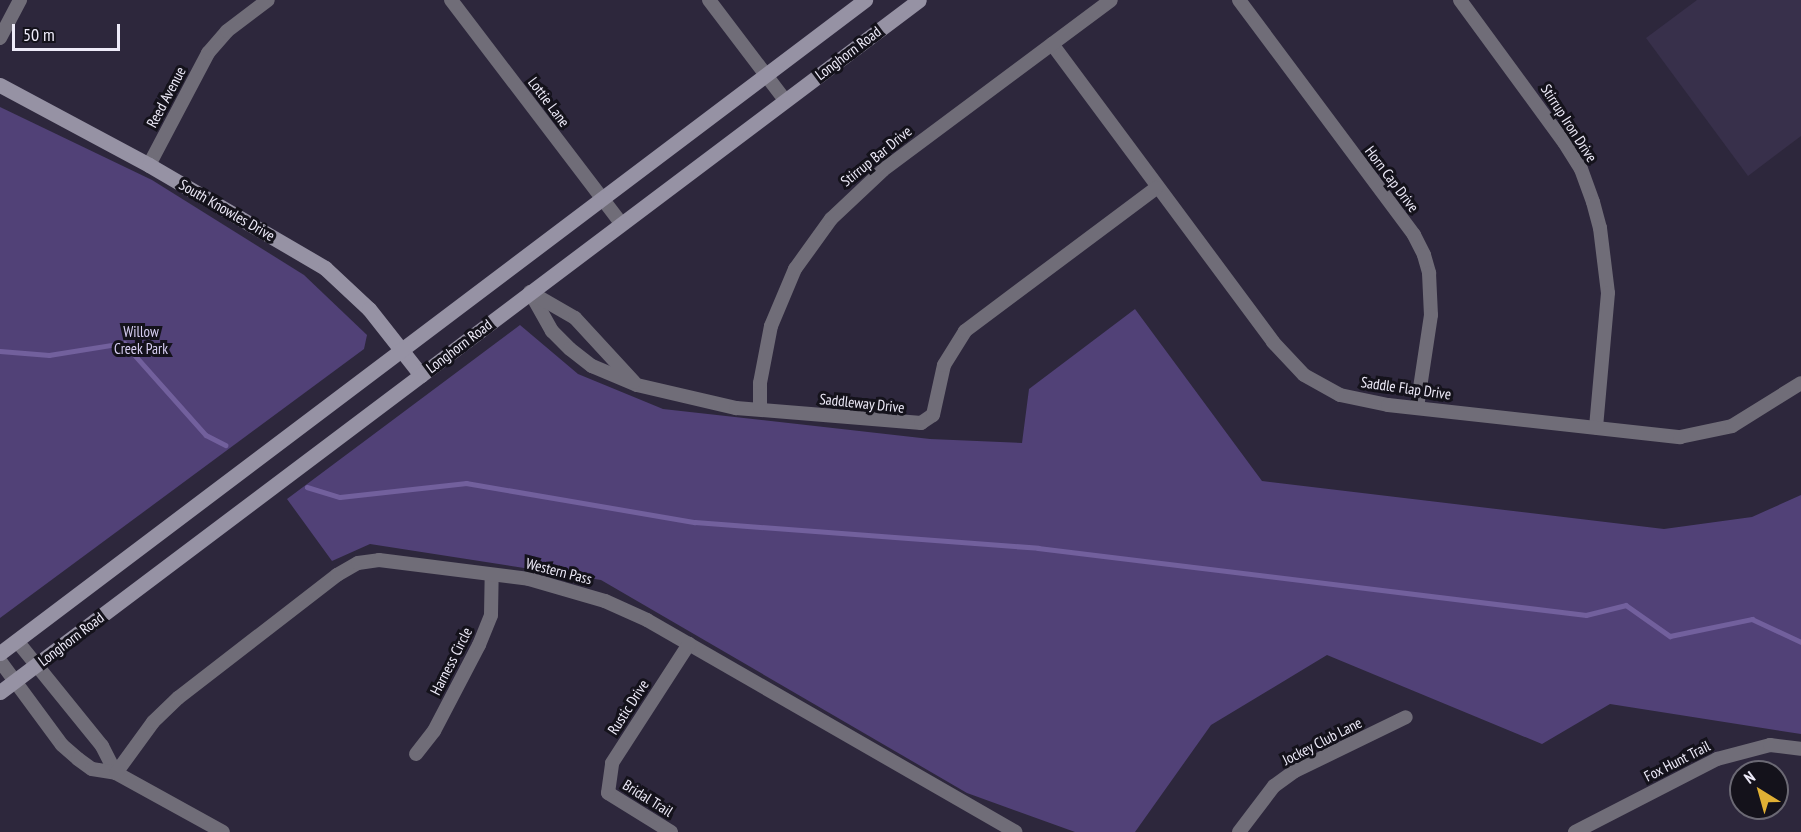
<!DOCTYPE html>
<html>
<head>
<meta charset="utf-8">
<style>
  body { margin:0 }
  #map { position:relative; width:1801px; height:832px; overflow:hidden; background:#2d273c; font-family:"PT Sans Narrow",sans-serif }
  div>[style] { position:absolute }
  .built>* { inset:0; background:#38304b }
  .green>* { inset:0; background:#514177 }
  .stream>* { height:4.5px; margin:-2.25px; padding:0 2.25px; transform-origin:2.25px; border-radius:2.25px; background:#72609d }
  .street>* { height:14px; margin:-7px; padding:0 7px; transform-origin:7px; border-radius:7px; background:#706d78 }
  .secondary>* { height:15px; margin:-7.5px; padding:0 7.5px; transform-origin:7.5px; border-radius:7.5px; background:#9692a4 }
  span { translate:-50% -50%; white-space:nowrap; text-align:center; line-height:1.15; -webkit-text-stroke:6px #14121b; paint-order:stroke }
  .street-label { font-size:15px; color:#eeebf9 }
  .park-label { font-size:15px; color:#d7cef2 }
  .north { position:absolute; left:1729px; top:760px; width:60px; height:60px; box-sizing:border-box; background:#14121b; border:2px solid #6b6974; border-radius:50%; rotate:323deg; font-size:16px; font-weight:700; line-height:24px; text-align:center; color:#eeebf9 }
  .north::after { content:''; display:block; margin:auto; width:21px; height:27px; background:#e0b034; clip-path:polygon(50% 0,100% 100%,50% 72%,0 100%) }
  .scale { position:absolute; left:12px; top:24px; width:108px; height:27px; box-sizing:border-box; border:3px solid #eeebf9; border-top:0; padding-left:8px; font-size:18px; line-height:21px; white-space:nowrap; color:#eeebf9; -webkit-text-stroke:4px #14121b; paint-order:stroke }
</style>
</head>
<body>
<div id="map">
  <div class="built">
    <i style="clip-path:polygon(1697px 0,1801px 0,1801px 136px,1748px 176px,1646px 38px)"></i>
  </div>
  <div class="green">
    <i style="clip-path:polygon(0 107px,152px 180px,304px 275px,367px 335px,364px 349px,0 618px)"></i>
    <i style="clip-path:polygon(1135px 309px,1262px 481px,1664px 529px,1752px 517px,1801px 495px,1801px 734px,1610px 704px,1542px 744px,1327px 655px,1211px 725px,1135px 832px,1075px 832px,967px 793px,601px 580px,370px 544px,332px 561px,287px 499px,520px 325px,578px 374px,663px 409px,930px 439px,1022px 443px,1029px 389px)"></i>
  </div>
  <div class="stream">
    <i style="left:0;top:351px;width:49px;rotate:4.7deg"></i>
    <i style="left:49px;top:355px;width:76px;rotate:-9.1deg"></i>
    <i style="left:124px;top:343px;width:123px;rotate:48.3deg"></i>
    <i style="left:206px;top:435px;width:22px;rotate:27deg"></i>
    <i style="left:307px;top:487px;width:34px;rotate:17deg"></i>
    <i style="left:340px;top:497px;width:127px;rotate:-6.3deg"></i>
    <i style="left:466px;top:483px;width:232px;rotate:9.7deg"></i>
    <i style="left:695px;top:522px;width:344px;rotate:4.3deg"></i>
    <i style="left:1038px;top:548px;width:552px;rotate:6.97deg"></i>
    <i style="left:1586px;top:615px;width:41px;rotate:-14deg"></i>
    <i style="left:1626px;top:605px;width:54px;rotate:35.2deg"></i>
    <i style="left:1670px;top:636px;width:84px;rotate:-11.7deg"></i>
    <i style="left:1752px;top:619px;width:54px;rotate:25.1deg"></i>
  </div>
  <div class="street">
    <i style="left:451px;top:0;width:280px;rotate:52.7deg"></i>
    <i style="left:709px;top:0;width:126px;rotate:52.8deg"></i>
    <i style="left:1239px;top:0;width:293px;rotate:53.3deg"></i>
    <i style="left:1414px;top:235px;width:22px;rotate:63deg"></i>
    <i style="left:1424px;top:255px;width:19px;rotate:74deg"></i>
    <i style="left:1429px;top:273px;width:42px;rotate:87.3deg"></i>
    <i style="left:1431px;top:315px;width:94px;rotate:98.6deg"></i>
    <i style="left:1460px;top:0;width:176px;rotate:53.8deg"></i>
    <i style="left:1564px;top:142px;width:32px;rotate:58deg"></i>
    <i style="left:1581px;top:169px;width:35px;rotate:70deg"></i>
    <i style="left:1593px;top:202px;width:27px;rotate:75deg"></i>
    <i style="left:1600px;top:228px;width:65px;rotate:83deg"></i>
    <i style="left:1608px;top:293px;width:135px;rotate:95.1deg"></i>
    <i style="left:0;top:38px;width:43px;rotate:-62.2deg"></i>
    <i style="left:1052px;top:44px;width:371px;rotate:53.4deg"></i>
    <i style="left:1273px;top:342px;width:45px;rotate:46.8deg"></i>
    <i style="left:1304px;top:375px;width:41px;rotate:29.1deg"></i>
    <i style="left:1340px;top:395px;width:49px;rotate:11.8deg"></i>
    <i style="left:1388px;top:405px;width:294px;rotate:6.3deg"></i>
    <i style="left:1680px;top:437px;width:53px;rotate:-11.9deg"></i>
    <i style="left:1732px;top:426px;width:81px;rotate:-31.9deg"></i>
    <i style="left:149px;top:165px;width:127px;rotate:-62.2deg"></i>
    <i style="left:208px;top:53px;width:29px;rotate:-49deg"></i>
    <i style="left:227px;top:31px;width:51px;rotate:-37.1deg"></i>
    <i style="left:530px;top:292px;width:45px;rotate:60.6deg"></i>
    <i style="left:552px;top:331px;width:25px;rotate:45deg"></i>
    <i style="left:570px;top:349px;width:28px;rotate:38deg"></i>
    <i style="left:592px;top:366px;width:49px;rotate:22.9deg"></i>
    <i style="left:637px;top:385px;width:102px;rotate:13.1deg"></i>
    <i style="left:736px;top:408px;width:186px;rotate:4.6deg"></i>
    <i style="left:921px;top:423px;width:14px;rotate:-34deg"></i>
    <i style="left:933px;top:415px;width:51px;rotate:-77.6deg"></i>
    <i style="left:944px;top:365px;width:40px;rotate:-58deg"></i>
    <i style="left:965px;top:331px;width:239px;rotate:-36.8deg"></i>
    <i style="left:530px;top:292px;width:52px;rotate:30deg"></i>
    <i style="left:575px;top:318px;width:87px;rotate:47.3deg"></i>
    <i style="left:760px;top:408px;width:25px;rotate:-90deg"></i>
    <i style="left:760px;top:383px;width:58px;rotate:-79.1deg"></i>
    <i style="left:771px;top:326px;width:62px;rotate:-67.2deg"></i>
    <i style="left:795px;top:269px;width:62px;rotate:-54.2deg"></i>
    <i style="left:831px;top:219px;width:71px;rotate:-43.3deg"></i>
    <i style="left:883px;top:170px;width:284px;rotate:-36.7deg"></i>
    <i style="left:17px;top:641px;width:135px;rotate:51deg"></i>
    <i style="left:102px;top:746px;width:30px;rotate:63deg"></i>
    <i style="left:0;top:661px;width:104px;rotate:53.6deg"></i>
    <i style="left:62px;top:745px;width:21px;rotate:41deg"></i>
    <i style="left:78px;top:759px;width:17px;rotate:36deg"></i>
    <i style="left:92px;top:769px;width:24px;rotate:9deg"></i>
    <i style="left:116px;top:773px;width:122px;rotate:28.9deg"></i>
    <i style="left:416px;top:754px;width:29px;rotate:-52deg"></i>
    <i style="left:434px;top:731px;width:97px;rotate:-62.4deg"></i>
    <i style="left:479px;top:645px;width:32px;rotate:-68deg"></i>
    <i style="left:491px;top:615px;width:39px;rotate:-89deg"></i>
    <i style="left:116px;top:773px;width:63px;rotate:-54deg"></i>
    <i style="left:153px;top:722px;width:35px;rotate:-44deg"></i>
    <i style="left:178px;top:698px;width:201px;rotate:-37.7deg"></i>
    <i style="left:337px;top:575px;width:24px;rotate:-30deg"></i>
    <i style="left:358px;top:563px;width:21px;rotate:-8deg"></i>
    <i style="left:379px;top:560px;width:151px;rotate:7.2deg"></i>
    <i style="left:529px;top:579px;width:79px;rotate:16.1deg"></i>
    <i style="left:605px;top:601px;width:46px;rotate:24.3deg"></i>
    <i style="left:647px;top:620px;width:425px;rotate:29.9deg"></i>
    <i style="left:671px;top:832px;width:74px;rotate:-148.2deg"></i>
    <i style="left:608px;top:793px;width:30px;rotate:-82deg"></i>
    <i style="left:612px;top:763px;width:142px;rotate:-57.1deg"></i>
    <i style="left:1239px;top:832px;width:58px;rotate:-52.7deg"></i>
    <i style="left:1274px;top:786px;width:26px;rotate:-36deg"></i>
    <i style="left:1295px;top:771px;width:123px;rotate:-25.9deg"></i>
    <i style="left:1575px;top:832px;width:160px;rotate:-27.2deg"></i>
    <i style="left:1717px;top:759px;width:55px;rotate:-14.8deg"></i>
    <i style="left:1770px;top:745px;width:31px;rotate:7deg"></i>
  </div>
  <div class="secondary">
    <i style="left:0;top:85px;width:169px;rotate:28.2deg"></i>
    <i style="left:149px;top:165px;width:204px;rotate:30.3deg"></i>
    <i style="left:325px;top:268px;width:60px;rotate:43deg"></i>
    <i style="left:369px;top:309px;width:84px;rotate:51.8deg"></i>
    <i style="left:0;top:653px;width:1084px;rotate:-37.05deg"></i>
    <i style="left:0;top:692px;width:1150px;rotate:-36.98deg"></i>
  </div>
  <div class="street-label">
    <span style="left:848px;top:53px;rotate:-37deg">Longhorn Road</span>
    <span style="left:166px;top:97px;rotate:-62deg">Reed Avenue</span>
    <span style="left:549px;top:102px;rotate:53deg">Lottie Lane</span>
    <span style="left:1569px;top:123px;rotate:57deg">Stirrup Iron Drive</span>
    <span style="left:876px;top:156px;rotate:-39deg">Stirrup Bar Drive</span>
    <span style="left:1392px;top:179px;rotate:53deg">Horn Cap Drive</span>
    <span style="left:227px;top:210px;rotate:30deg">South Knowles Drive</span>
    <span style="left:459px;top:346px;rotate:-37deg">Longhorn Road</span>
    <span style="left:1406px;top:388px;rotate:8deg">Saddle Flap Drive</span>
    <span style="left:862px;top:403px;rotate:6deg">Saddleway Drive</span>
    <span style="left:559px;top:571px;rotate:14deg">Western Pass</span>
    <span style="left:71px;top:639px;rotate:-37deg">Longhorn Road</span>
    <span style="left:451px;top:661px;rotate:-63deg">Harness Circle</span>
    <span style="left:628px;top:707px;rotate:-57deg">Rustic Drive</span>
    <span style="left:1322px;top:741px;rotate:-27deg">Jockey Club Lane</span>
    <span style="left:1677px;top:761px;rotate:-27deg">Fox Hunt Trail</span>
    <span style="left:648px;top:798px;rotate:32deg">Bridal Trail</span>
  </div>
  <div class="park-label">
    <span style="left:141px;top:340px">Willow<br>Creek Park</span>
  </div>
  <div class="north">N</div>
  <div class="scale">50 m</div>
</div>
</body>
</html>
